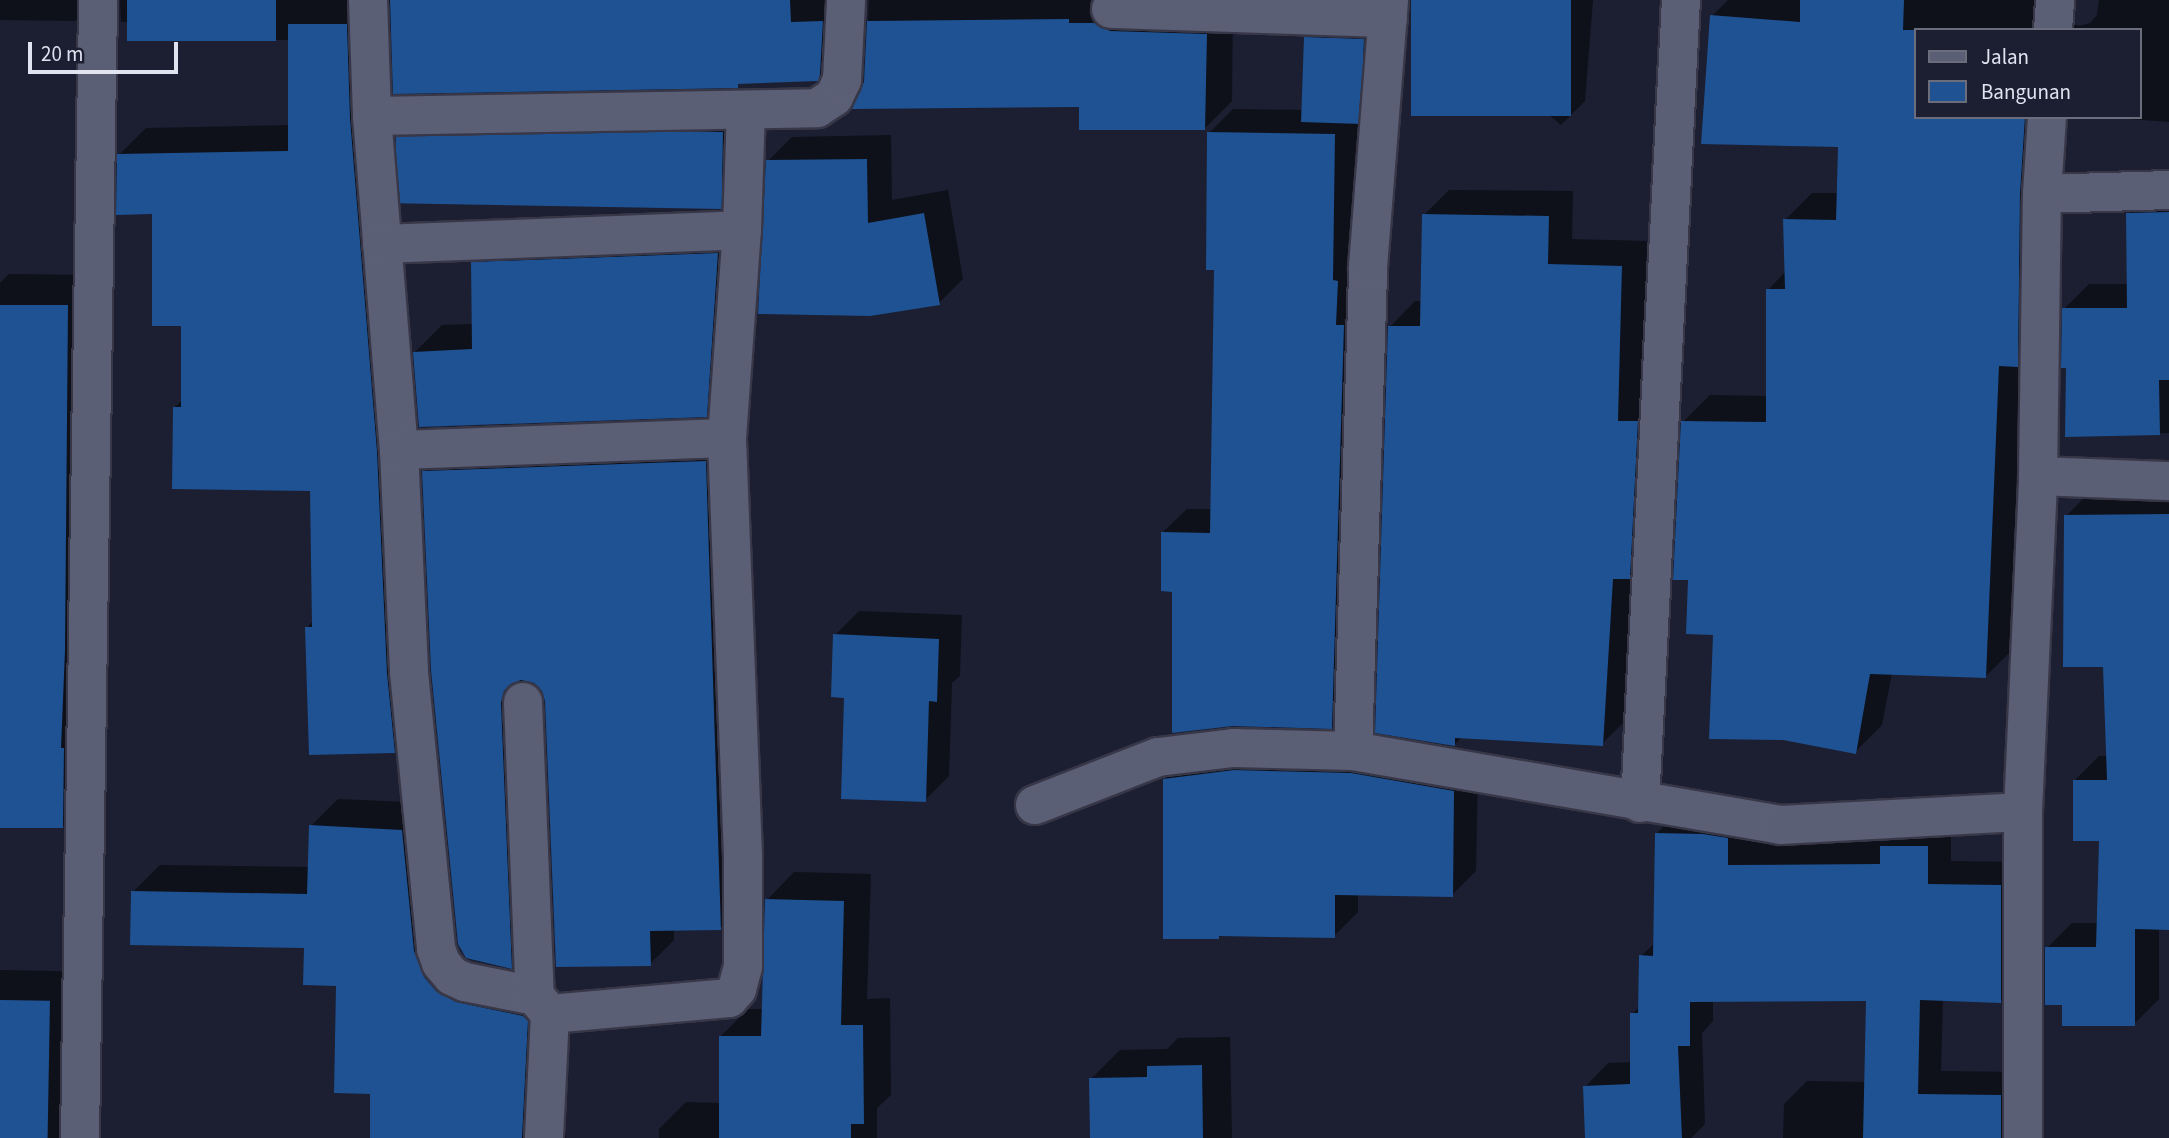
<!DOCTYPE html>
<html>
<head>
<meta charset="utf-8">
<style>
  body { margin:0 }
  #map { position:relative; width:2169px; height:1138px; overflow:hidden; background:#1c1e31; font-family:"Source Sans 3",sans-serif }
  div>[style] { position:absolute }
  .shadow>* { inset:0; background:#0007; transform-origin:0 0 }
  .building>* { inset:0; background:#1e5292; transform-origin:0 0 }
  .roads { filter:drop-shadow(2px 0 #373748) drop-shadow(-2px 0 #373748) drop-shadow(0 2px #373748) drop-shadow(0 -2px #373748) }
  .minor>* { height:38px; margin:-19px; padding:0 19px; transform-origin:19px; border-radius:19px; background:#5b5f75 }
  span { translate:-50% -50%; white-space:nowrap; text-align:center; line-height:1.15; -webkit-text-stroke:5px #1c1e31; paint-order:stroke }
  .legend { position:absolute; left:1914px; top:28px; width:228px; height:91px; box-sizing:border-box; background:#1c1e31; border:2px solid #6b6d7d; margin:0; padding:9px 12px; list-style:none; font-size:21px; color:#e1e3f0 }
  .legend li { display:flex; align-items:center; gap:14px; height:35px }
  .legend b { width:35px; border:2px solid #6b6d7d }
  .scale { position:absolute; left:28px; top:42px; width:150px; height:32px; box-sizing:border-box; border:4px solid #e1e3f0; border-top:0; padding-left:9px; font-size:21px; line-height:24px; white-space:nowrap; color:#e1e3f0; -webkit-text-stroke:5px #1c1e31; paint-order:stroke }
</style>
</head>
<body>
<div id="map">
  <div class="shadow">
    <i style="clip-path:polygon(0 0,96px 0,75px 21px,0 20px)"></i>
    <i style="clip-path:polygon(120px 0,373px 0,421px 724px,394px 751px,307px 628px,313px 621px,311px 490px,175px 407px,183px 399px,183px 324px,154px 212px,119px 155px,146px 128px,290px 125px,290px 40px,129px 39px,129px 22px,121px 22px)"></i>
    <i style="clip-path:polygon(389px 0,848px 0,844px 52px,817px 79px,741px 82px,737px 86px,395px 92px)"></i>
    <i style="clip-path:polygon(869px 0,1125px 0,1233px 8px,1232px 101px,1205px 128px,1081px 105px,866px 81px)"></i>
    <i style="clip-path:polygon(1412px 0,1593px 0,1585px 101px,1561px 125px)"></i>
    <i style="clip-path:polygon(1728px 0,2035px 0,2035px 12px,2079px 26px,2090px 23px,2097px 15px,2099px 0,2169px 0,2169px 122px,2103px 117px,2139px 117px,2139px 30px,1915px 30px,1915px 117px,2051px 117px,2012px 650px,1985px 677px,1892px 673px,1882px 725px,1855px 752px,1714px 634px,1690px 578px,1683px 422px,1710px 395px,1768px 396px,1768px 290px,1786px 271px,1785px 220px,1812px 193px,1839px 193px,1839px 145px,1712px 16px)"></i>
    <i style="clip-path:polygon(1330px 14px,1387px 16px,1381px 96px,1358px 119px,1355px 703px,1331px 727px,1174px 590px,1163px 532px,1187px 509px,1212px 509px,1216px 268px,1209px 133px,1233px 109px,1306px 110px,1306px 38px)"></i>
    <i style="clip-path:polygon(745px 110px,743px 184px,720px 207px,397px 138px,420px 115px)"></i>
    <i style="clip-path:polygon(891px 135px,892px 200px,948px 190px,963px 279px,939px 303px,768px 161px,792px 137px)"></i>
    <i style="clip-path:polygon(2169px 188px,2169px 433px,2067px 435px,2068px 366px,2064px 309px,2089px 284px,2128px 284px,2128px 214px,2153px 189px)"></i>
    <i style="clip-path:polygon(1449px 190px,1573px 191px,1572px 239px,1647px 241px,1643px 396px,1628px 718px,1602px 744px,1463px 736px,1454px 745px,1390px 327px,1415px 301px,1422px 301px,1424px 215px)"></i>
    <i style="clip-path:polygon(745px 227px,733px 388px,706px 415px,415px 352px,442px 325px,473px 324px,473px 263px,500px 236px)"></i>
    <i style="clip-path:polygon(9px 274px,98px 275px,93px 795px,62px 827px,0 826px,0 283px)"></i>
    <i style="clip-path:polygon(729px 437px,744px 904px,720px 928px,674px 929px,674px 940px,650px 964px,543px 689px,535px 681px,525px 679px,535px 943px,511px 967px,473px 959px,462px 951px,433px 670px,424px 472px,448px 448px)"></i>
    <i style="clip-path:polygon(2169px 490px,2169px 928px,2159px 928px,2159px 999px,2134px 1024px,2063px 1004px,2047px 948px,2072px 923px,2099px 923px,2101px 839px,2074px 781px,2099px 756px,2108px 756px,2105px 666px,2066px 516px,2091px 491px)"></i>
    <i style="clip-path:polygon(859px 611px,962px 615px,960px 676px,952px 683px,949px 776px,925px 800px,846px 696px,835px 635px)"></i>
    <i style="clip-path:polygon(1189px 755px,1478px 767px,1476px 871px,1452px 895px,1358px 894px,1358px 912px,1334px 936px,1221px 935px,1218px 938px,1165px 779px)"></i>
    <i style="clip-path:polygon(338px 799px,429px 803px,441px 923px,463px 964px,550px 989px,552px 1121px,566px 1131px,566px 1138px,372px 1138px,372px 1092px,338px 984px,306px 947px,133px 892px,160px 865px,309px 867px,311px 826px)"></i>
    <i style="clip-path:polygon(1681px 810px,1752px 815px,1751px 842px,1888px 841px,1906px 823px,1951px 823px,1951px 861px,2024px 862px,2024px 978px,2000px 1001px,1943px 999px,1941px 1071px,2024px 1072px,2026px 1138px,1783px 1138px,1784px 1104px,1807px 1081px,1866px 1082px,1868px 999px,1713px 1000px,1713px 1021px,1702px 1033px,1705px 1124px,1691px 1138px,1586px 1138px,1585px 1087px,1608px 1063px,1632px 1062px,1632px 1014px,1640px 1006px,1641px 956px,1655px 943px,1657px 833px)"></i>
    <i style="clip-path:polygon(794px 872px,871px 874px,867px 999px,890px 998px,891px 1095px,877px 1108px,877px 1138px,659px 1138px,659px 1129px,686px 1102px,721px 1103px,721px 1036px,748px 1009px,763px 1009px,767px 900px)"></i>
    <i style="left:0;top:970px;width:80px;height:168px;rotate:1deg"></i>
    <i style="clip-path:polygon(1230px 1037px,1232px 1138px,1092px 1138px,1091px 1079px,1120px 1050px,1167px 1049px,1178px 1038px)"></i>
  </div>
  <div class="building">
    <i style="left:127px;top:0;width:149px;height:41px"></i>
    <i style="clip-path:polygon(390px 0,790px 0,791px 22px,823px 21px,820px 75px,818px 81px,738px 84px,738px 88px,393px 94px)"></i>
    <i style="left:1411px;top:0;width:160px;height:116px"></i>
    <i style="clip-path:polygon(1800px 0,1904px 0,1903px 30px,1915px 30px,1915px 117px,2025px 117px,2020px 194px,2018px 367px,1999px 366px,1986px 678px,1870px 674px,1856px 754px,1783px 740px,1709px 739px,1713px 635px,1686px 634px,1688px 580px,1673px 580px,1681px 421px,1766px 422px,1766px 289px,1785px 289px,1783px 219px,1836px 220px,1838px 147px,1701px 144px,1710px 15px,1800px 22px)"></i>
    <i style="clip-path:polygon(1069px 19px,1069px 23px,1095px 23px,1110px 31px,1207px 34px,1205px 130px,1079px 130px,1079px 107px,852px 109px,864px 82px,867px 21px)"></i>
    <i style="clip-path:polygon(288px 24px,347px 24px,350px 118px,377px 451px,387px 673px,395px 753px,309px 755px,305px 627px,312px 627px,310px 491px,172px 489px,173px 407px,181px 407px,181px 326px,152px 326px,152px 214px,116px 215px,117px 154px,288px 151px)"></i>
    <i style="left:1304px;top:37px;width:60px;height:85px;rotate:2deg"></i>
    <i style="left:723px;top:132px;width:77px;height:327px;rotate:91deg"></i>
    <i style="clip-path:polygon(1207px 132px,1335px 134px,1333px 280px,1338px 281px,1336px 325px,1344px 325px,1332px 729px,1233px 726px,1172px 733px,1172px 592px,1161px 591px,1161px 532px,1210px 533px,1214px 270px,1206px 270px)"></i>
    <i style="clip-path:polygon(867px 159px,868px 223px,924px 213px,940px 305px,870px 316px,758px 314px,766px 160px)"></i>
    <i style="clip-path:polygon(2169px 212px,2169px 380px,2159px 380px,2160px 435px,2065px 437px,2066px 368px,2061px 368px,2062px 308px,2127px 308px,2126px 213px)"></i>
    <i style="clip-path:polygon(1422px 214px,1549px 216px,1548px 264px,1622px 266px,1618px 421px,1638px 421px,1630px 579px,1613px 579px,1603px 746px,1455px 738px,1455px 746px,1375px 733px,1388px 326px,1420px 326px)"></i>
    <i style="clip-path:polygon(718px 253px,707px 417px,419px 427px,413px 352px,472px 349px,471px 262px)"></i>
    <i style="clip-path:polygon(0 305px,68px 305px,65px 651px,61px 748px,64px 748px,63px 828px,0 828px)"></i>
    <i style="clip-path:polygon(706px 461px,721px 930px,650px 931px,651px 966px,556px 967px,545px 701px,542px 691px,534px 683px,521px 680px,511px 684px,504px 691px,501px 703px,512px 969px,466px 958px,458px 944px,431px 670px,422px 471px)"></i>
    <i style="clip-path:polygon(2169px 514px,2169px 930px,2135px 929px,2135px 1026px,2062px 1026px,2062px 1005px,2045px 1005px,2045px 947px,2096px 947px,2099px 841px,2073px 841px,2073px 780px,2107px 780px,2103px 667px,2063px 667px,2064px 515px)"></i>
    <i style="clip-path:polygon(833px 634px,939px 639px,937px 702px,929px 701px,926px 802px,841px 799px,844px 698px,831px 697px)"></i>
    <i style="clip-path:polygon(1234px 770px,1351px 773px,1454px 791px,1453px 897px,1335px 895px,1335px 938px,1219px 936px,1219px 939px,1163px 939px,1163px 779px)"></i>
    <i style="clip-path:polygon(309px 825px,402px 830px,414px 951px,424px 977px,436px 991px,456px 1002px,523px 1016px,528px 1021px,522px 1138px,370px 1138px,370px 1094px,334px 1093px,336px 986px,303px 985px,304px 948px,130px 945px,131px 891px,307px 894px)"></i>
    <i style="clip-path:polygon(1655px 833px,1703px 834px,1728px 838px,1728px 865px,1880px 864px,1880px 846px,1928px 846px,1928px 884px,2001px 885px,2001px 1003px,1920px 1000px,1918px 1094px,2001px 1095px,2001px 1138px,1863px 1138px,1866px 1001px,1690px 1002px,1690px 1046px,1678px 1046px,1682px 1138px,1585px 1138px,1583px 1086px,1630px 1084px,1630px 1013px,1638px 1013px,1639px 955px,1653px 956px)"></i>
    <i style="clip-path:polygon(765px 899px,844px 901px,841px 1025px,863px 1025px,864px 1124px,851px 1124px,851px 1138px,719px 1138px,719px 1036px,761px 1036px)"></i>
    <i style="left:0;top:1000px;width:50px;height:138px;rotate:1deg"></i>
    <i style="clip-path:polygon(1202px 1065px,1203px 1138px,1090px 1138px,1089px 1078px,1147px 1077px,1147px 1066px)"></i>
  </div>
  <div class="roads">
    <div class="minor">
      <i style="left:368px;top:0;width:116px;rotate:88deg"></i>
      <i style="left:372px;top:116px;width:335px;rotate:85.4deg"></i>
      <i style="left:399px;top:450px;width:222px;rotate:87.4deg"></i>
      <i style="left:409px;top:672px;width:278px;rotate:84.4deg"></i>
      <i style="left:436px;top:949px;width:15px;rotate:70deg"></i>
      <i style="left:441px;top:963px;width:17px;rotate:50deg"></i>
      <i style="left:452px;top:976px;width:14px;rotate:25deg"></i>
      <i style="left:465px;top:982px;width:71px;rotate:11.3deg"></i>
      <i style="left:535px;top:996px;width:23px;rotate:50deg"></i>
      <i style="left:550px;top:1014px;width:124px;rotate:92.8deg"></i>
      <i style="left:1111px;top:9px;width:277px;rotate:1.9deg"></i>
      <i style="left:2053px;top:30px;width:30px;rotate:-86deg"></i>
      <i style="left:372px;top:116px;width:445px;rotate:-1deg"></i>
      <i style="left:817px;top:108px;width:20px;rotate:-33deg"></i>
      <i style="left:834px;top:97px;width:19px;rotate:-65deg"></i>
      <i style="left:842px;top:80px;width:80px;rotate:-87.1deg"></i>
      <i style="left:2042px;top:194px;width:127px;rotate:-1.8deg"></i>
      <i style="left:382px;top:244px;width:360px;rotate:-2.2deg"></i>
      <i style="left:399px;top:450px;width:328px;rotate:-2.1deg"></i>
      <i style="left:2038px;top:476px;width:131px;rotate:2.2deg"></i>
      <i style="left:523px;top:702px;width:294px;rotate:87.7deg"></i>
      <i style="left:1353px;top:751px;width:484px;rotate:-88.2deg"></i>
      <i style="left:1368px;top:267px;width:268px;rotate:-85.5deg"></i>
      <i style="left:1640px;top:803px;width:804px;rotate:-87.08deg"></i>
      <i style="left:1035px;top:805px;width:132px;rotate:-21.3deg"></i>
      <i style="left:1158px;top:757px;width:76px;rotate:-6.8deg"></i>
      <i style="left:1233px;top:748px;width:120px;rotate:1.4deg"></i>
      <i style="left:1353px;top:751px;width:434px;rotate:9.8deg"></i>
      <i style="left:1781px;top:825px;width:242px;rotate:-3.1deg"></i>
      <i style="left:550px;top:1014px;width:180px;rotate:-5.1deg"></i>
      <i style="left:729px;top:998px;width:12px;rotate:-48deg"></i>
      <i style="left:737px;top:989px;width:23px;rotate:-75deg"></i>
      <i style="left:743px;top:967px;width:111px;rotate:-90deg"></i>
      <i style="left:743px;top:856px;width:418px;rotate:-92.2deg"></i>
      <i style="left:727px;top:438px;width:209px;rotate:-85.9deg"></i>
      <i style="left:742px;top:230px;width:119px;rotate:-88.1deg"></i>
      <i style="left:80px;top:1138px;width:1138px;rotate:-89.09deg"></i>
      <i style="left:2023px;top:1138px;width:326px;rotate:-90deg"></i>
      <i style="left:2023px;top:812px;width:336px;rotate:-87.4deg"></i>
      <i style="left:2038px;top:476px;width:282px;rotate:-89.2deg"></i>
      <i style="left:2042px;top:194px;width:77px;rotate:-86.3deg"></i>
    </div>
  </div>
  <ul class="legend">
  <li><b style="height:9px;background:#5b5f75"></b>Jalan</li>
  <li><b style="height:19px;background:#1e5292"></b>Bangunan</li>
  </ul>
  <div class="scale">20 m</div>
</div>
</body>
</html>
